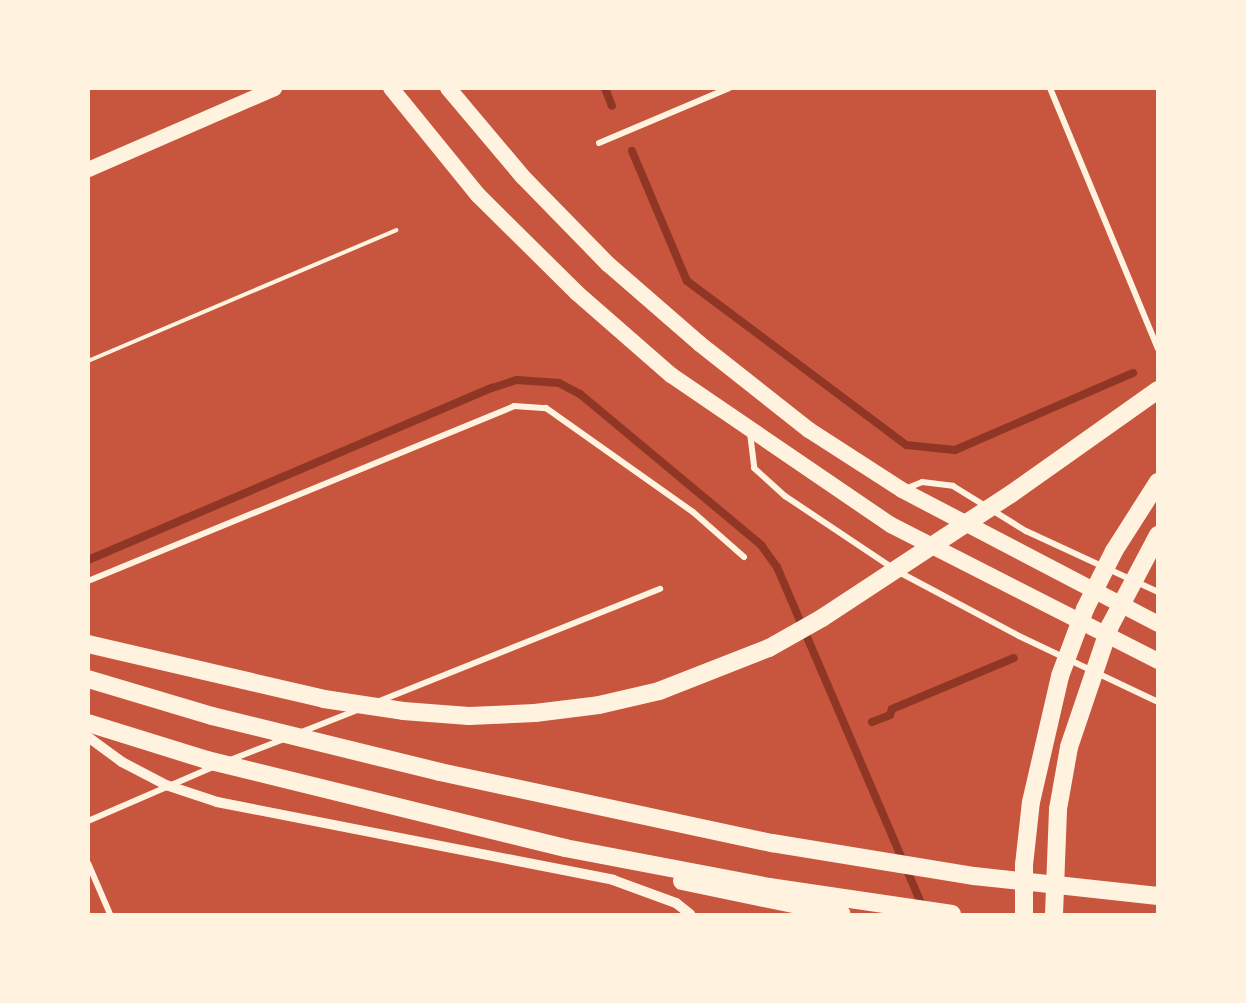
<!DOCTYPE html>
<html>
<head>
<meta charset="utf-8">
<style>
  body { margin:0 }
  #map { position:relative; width:1246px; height:1003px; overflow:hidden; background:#c8553d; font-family:"Golos Text",sans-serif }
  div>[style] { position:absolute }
  .stream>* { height:8px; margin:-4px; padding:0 4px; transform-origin:4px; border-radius:4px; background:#8f3625 }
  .path>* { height:4px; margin:-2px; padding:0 2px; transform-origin:2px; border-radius:2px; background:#fff3e0 }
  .minor>* { height:6px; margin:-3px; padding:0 3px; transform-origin:3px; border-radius:3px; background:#fff3e0 }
  .tertiary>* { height:10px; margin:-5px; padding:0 5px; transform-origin:5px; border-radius:5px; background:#fff3e0 }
  .primary>* { height:15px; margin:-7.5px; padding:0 7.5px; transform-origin:7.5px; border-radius:7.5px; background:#fff3e0 }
  .trunk>* { height:16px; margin:-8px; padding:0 8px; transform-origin:8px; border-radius:8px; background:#fff3e0 }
  .motorway>* { height:18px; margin:-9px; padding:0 9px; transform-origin:9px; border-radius:9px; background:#fff3e0 }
  span { translate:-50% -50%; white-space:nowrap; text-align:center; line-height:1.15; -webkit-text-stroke:4.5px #fff3e0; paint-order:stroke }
  .frame { position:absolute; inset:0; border:90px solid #fff3e0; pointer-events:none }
</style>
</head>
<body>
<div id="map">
  <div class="stream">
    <i style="left:605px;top:88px;width:19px;rotate:69deg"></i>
    <i style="left:632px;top:151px;width:141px;rotate:67.1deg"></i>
    <i style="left:687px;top:281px;width:274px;rotate:36.8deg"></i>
    <i style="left:906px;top:445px;width:49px;rotate:5.8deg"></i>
    <i style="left:955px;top:450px;width:194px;rotate:-23.4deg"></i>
    <i style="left:88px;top:560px;width:439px;rotate:-23.1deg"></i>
    <i style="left:492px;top:388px;width:26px;rotate:-18deg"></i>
    <i style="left:517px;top:380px;width:42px;rotate:4.1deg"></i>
    <i style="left:559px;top:383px;width:24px;rotate:28deg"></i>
    <i style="left:580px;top:394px;width:236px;rotate:39.8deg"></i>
    <i style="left:761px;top:545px;width:27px;rotate:54deg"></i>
    <i style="left:777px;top:567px;width:371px;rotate:66.8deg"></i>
    <i style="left:872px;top:722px;width:19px;rotate:-21deg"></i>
    <i style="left:890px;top:715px;width:6px;rotate:-72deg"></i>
    <i style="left:892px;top:709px;width:132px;rotate:-22.7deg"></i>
  </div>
  <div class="path">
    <i style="left:88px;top:361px;width:335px;rotate:-23deg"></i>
  </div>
  <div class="minor">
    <i style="left:1050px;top:88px;width:282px;rotate:67.5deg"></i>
    <i style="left:599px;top:143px;width:141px;rotate:-22.9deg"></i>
    <i style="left:750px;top:433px;width:35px;rotate:83deg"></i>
    <i style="left:754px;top:468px;width:42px;rotate:42.1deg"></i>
    <i style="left:785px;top:496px;width:135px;rotate:33.8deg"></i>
    <i style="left:897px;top:571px;width:138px;rotate:28deg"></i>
    <i style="left:1019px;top:636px;width:154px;rotate:25.4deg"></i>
    <i style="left:905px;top:489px;width:18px;rotate:-22deg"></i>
    <i style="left:922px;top:482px;width:31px;rotate:7deg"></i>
    <i style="left:953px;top:486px;width:86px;rotate:31.7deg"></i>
    <i style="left:1026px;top:531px;width:145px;rotate:24.8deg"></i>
    <i style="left:88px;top:581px;width:461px;rotate:-22.3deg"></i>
    <i style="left:514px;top:406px;width:32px;rotate:4deg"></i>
    <i style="left:546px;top:408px;width:180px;rotate:35.3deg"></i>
    <i style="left:693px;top:512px;width:68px;rotate:41.4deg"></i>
    <i style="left:377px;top:702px;width:305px;rotate:-21.8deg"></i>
    <i style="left:299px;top:733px;width:62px;rotate:-21.6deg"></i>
    <i style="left:230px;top:760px;width:58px;rotate:-21.3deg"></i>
    <i style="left:88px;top:821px;width:138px;rotate:-23.4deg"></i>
    <i style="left:88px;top:863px;width:56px;rotate:66.7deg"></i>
  </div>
  <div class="tertiary">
    <i style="left:88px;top:737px;width:42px;rotate:36.3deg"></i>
    <i style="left:122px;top:762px;width:50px;rotate:27.6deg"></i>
    <i style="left:166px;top:785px;width:54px;rotate:18.4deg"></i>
    <i style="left:217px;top:802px;width:404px;rotate:11.1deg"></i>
    <i style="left:613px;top:880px;width:67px;rotate:20.1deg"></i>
    <i style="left:676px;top:903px;width:18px;rotate:38deg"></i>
  </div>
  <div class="primary">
    <i style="left:88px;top:169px;width:203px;rotate:-23.5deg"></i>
  </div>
  <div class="trunk">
    <i style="left:391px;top:88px;width:138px;rotate:50.9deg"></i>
    <i style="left:478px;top:195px;width:139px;rotate:44.7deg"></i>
    <i style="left:577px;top:293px;width:125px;rotate:41.1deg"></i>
    <i style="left:671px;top:375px;width:266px;rotate:34.3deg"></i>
    <i style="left:891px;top:525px;width:300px;rotate:27deg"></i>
    <i style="left:448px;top:88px;width:116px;rotate:49.9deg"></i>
    <i style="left:523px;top:177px;width:122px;rotate:45.7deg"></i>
    <i style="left:608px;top:264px;width:122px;rotate:41deg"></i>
    <i style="left:700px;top:344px;width:139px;rotate:38.3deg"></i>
    <i style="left:809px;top:430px;width:111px;rotate:32.8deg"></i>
    <i style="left:902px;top:490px;width:289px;rotate:27.6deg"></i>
  </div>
  <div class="motorway">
    <i style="left:88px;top:644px;width:242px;rotate:13.1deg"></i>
    <i style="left:324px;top:699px;width:80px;rotate:8.6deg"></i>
    <i style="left:403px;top:711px;width:66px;rotate:4.3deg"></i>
    <i style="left:469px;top:716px;width:66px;rotate:-2.6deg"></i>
    <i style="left:535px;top:713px;width:64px;rotate:-7.1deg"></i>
    <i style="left:599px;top:705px;width:62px;rotate:-13.1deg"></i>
    <i style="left:659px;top:691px;width:118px;rotate:-21.4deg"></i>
    <i style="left:769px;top:648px;width:61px;rotate:-29.5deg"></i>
    <i style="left:822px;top:618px;width:226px;rotate:-33.3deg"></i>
    <i style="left:1011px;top:494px;width:180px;rotate:-35.3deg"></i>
    <i style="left:88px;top:679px;width:129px;rotate:16.6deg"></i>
    <i style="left:212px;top:716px;width:235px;rotate:13.8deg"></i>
    <i style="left:440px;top:772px;width:340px;rotate:12.1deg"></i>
    <i style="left:772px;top:843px;width:205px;rotate:9.3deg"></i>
    <i style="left:974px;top:876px;width:185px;rotate:6.2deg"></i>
    <i style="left:88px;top:723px;width:125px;rotate:17.3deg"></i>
    <i style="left:207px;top:760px;width:369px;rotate:13.8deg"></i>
    <i style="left:565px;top:848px;width:208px;rotate:10.8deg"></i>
    <i style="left:769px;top:887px;width:185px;rotate:8.4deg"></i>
    <i style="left:682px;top:881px;width:163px;rotate:11.7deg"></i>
    <i style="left:1024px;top:914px;width:49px;rotate:-90deg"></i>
    <i style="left:1024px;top:865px;width:63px;rotate:-83.7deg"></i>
    <i style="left:1031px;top:802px;width:129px;rotate:-77deg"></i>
    <i style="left:1060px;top:676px;width:72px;rotate:-69.5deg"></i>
    <i style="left:1085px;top:609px;width:65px;rotate:-63.4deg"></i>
    <i style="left:1114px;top:551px;width:82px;rotate:-57.5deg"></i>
    <i style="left:1054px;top:914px;width:105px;rotate:-87.8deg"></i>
    <i style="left:1058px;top:809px;width:63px;rotate:-79.9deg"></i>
    <i style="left:1069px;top:747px;width:128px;rotate:-71.3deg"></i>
    <i style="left:1110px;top:626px;width:103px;rotate:-62.2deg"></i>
  </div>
  <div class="frame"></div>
</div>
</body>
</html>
